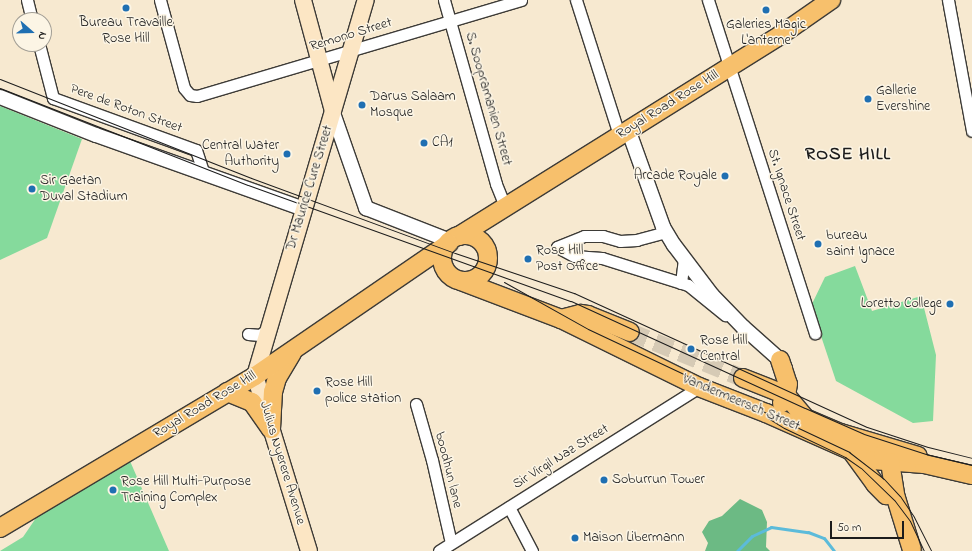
<!DOCTYPE html>
<html>
<head>
<meta charset="utf-8">
<style>
  body { margin:0 }
  #map { position:relative; width:972px; height:551px; overflow:hidden; background:#f7e9d0; font-family:"Indie Flower",sans-serif }
  div>[style] { position:absolute }
  .green>* { inset:0; background:#85da9c }
  .forest>* { inset:0; background:#6cba84 }
  .stream>* { height:3px; margin:-1.5px; padding:0 1.5px; transform-origin:1.5px; border-radius:1.5px; background:#5cbbda }
  .primary-tunnel>* { height:18px; margin-top:-9px; transform-origin:0; background:repeating-linear-gradient(90deg,#d6cab5 0 18px,transparent 0 27px) }
  .roads { filter:drop-shadow(1px 0 #3d3b37) drop-shadow(-1px 0 #3d3b37) drop-shadow(0 1px #3d3b37) drop-shadow(0 -1px #3d3b37) }
  .minor>* { height:11px; margin:-5.5px; padding:0 5.5px; transform-origin:5.5px; border-radius:5.5px; background:#fff }
  .tertiary>* { height:14px; margin:-7px; padding:0 7px; transform-origin:7px; border-radius:7px; background:#fff }
  .secondary>* { height:16px; margin:-8px; padding:0 8px; transform-origin:8px; border-radius:8px; background:#fce6c4 }
  .primary>* { height:18px; margin:-9px; padding:0 9px; transform-origin:9px; border-radius:9px; background:#f7c06c }
  .primary>.ring { margin:-9px; padding:0; box-sizing:content-box; background:none; border:18px solid #f7c06c; border-radius:50% }
  .tram>* { height:1px; margin:-0.5px; padding:0 0.5px; transform-origin:0.5px; border-radius:0.5px; background:#1c1c1c }
  .dots>* { width:11px; height:11px; translate:-50% -50%; box-sizing:border-box; border:2px solid #fcf5e5; border-radius:50% }
  span { translate:-50% -50%; white-space:nowrap; text-align:center; line-height:1.15; -webkit-text-stroke:3px #fcf5e5; paint-order:stroke }
  .poi-label { font-size:14px; color:#1c1c1c }
  .left { translate:0 -50%; text-align:left }
  .right { translate:-100% -50%; text-align:right }
  .street-label { font-size:14px; color:#1c1c1c }
  .district-label { font-size:18px; color:#1c1c1c; font-weight:700; letter-spacing:1px }
  .north { position:absolute; left:12px; top:12px; width:40px; height:40px; box-sizing:border-box; background:#fcf5e5; border:1px solid #a29e95; border-radius:50%; rotate:110deg; font-size:11px; font-weight:700; line-height:16px; text-align:center; color:#1c1c1c }
  .north::after { content:''; display:block; margin:auto; width:14px; height:18px; background:#1f6fb2; clip-path:polygon(50% 0,100% 100%,50% 72%,0 100%) }
  .scale { position:absolute; left:830px; top:521px; width:74px; height:18px; box-sizing:border-box; border:2px solid #1c1c1c; border-top:0; padding-left:5px; font-size:12px; line-height:14px; white-space:nowrap; color:#1c1c1c; -webkit-text-stroke:3px #fcf5e5; paint-order:stroke }
</style>
</head>
<body>
<div id="map">
  <div class="green">
    <i style="clip-path:polygon(0 106px,82px 139px,47px 238px,0 260px)"></i>
    <i style="clip-path:polygon(855px 266px,872px 311px,921px 296px,936px 355px,933px 421px,913px 423px,836px 381px,811px 306px,825px 277px)"></i>
    <i style="clip-path:polygon(130px 461px,169px 551px,0 551px,23px 537px,36px 518px)"></i>
  </div>
  <div class="forest">
    <i style="clip-path:polygon(740px 499px,762px 510px,767px 522px,766px 547px,770px 551px,705px 551px,708px 543px,702px 532px,709px 521px,722px 516px)"></i>
  </div>
  <div class="stream">
    <i style="left:737px;top:551px;width:21px;rotate:-45deg"></i>
    <i style="left:752px;top:536px;width:21px;rotate:-25deg"></i>
    <i style="left:771px;top:527px;width:37px;rotate:8deg"></i>
    <i style="left:808px;top:532px;width:17px;rotate:21deg"></i>
    <i style="left:824px;top:538px;width:16px;rotate:52deg"></i>
  </div>
  <div class="primary-tunnel">
    <i style="left:630px;top:332px;width:122px;rotate:22.2deg"></i>
  </div>
  <div class="roads">
    <div class="minor">
      <i style="left:27px;top:0;width:21px;rotate:76deg"></i>
      <i style="left:160px;top:0;width:91px;rotate:74.7deg"></i>
      <i style="left:184px;top:88px;width:9px;rotate:49deg"></i>
      <i style="left:190px;top:95px;width:7px;rotate:8deg"></i>
      <i style="left:197px;top:96px;width:338px;rotate:-16.5deg"></i>
      <i style="left:444px;top:0;width:191px;rotate:74.2deg"></i>
      <i style="left:496px;top:184px;width:24px;rotate:68deg"></i>
      <i style="left:576px;top:0;width:142px;rotate:72.3deg"></i>
      <i style="left:708px;top:0;width:350px;rotate:72.2deg"></i>
      <i style="left:948px;top:0;width:133px;rotate:79.6deg"></i>
      <i style="left:39px;top:44px;width:56px;rotate:75.5deg"></i>
      <i style="left:53px;top:98px;width:152px;rotate:20deg"></i>
      <i style="left:196px;top:150px;width:25px;rotate:72deg"></i>
      <i style="left:666px;top:232px;width:30px;rotate:165deg"></i>
      <i style="left:637px;top:240px;width:17px;rotate:177deg"></i>
      <i style="left:620px;top:241px;width:18px;rotate:-164deg"></i>
      <i style="left:603px;top:236px;width:19px;rotate:180deg"></i>
      <i style="left:584px;top:236px;width:29px;rotate:158deg"></i>
      <i style="left:557px;top:247px;width:19px;rotate:28deg"></i>
      <i style="left:574px;top:256px;width:28px;rotate:4deg"></i>
      <i style="left:602px;top:258px;width:90px;rotate:17.4deg"></i>
      <i style="left:688px;top:285px;width:48px;rotate:39deg"></i>
      <i style="left:681px;top:283px;width:23px;rotate:-83deg"></i>
      <i style="left:248px;top:334px;width:12px;rotate:5deg"></i>
      <i style="left:260px;top:335px;width:10px;rotate:-37deg"></i>
      <i style="left:416px;top:404px;width:58px;rotate:74.1deg"></i>
      <i style="left:432px;top:460px;width:85px;rotate:77.1deg"></i>
      <i style="left:509px;top:507px;width:50px;rotate:62.4deg"></i>
      <i style="left:439px;top:551px;width:307px;rotate:-32.2deg"></i>
    </div>
    <div class="tertiary">
      <i style="left:0;top:97px;width:103px;rotate:21.6deg"></i>
      <i style="left:96px;top:135px;width:221px;rotate:19.6deg"></i>
      <i style="left:333px;top:113px;width:101px;rotate:70.8deg"></i>
      <i style="left:366px;top:208px;width:90px;rotate:21.4deg"></i>
      <i style="left:628px;top:129px;width:104px;rotate:70.3deg"></i>
      <i style="left:663px;top:227px;width:21px;rotate:59deg"></i>
      <i style="left:674px;top:245px;width:63px;rotate:52.8deg"></i>
      <i style="left:712px;top:295px;width:45px;rotate:45.9deg"></i>
      <i style="left:743px;top:327px;width:50px;rotate:41.7deg"></i>
      <i style="left:780px;top:360px;width:9px;rotate:58deg"></i>
    </div>
    <div class="secondary">
      <i style="left:303px;top:0;width:115px;rotate:74.9deg"></i>
      <i style="left:309px;top:551px;width:183px;rotate:-107.1deg"></i>
      <i style="left:255px;top:376px;width:392px;rotate:-73.6deg"></i>
    </div>
    <div class="primary">
      <i class="ring" style="left:442px;top:235px;width:28px;height:28px"></i>
      <i style="left:459px;top:236px;width:381px;rotate:-32deg"></i>
      <i style="left:782px;top:34px;width:60px;rotate:-34.8deg"></i>
      <i style="left:461px;top:281px;width:107px;rotate:20.8deg"></i>
      <i style="left:561px;top:319px;width:154px;rotate:26.2deg"></i>
      <i style="left:699px;top:387px;width:72px;rotate:21.2deg"></i>
      <i style="left:766px;top:413px;width:116px;rotate:23.9deg"></i>
      <i style="left:872px;top:460px;width:52px;rotate:4.4deg"></i>
      <i style="left:924px;top:464px;width:49px;rotate:12.9deg"></i>
      <i style="left:561px;top:319px;width:20px;rotate:-15deg"></i>
      <i style="left:580px;top:314px;width:8px;rotate:7deg"></i>
      <i style="left:588px;top:315px;width:45px;rotate:22deg"></i>
      <i style="left:780px;top:360px;width:25px;rotate:72deg"></i>
      <i style="left:788px;top:384px;width:11px;rotate:100deg"></i>
      <i style="left:786px;top:395px;width:9px;rotate:117deg"></i>
      <i style="left:743px;top:378px;width:46px;rotate:21.6deg"></i>
      <i style="left:786px;top:395px;width:30px;rotate:50deg"></i>
      <i style="left:805px;top:418px;width:39px;rotate:23deg"></i>
      <i style="left:841px;top:433px;width:80px;rotate:16.6deg"></i>
      <i style="left:227px;top:392px;width:27px;rotate:22deg"></i>
      <i style="left:252px;top:402px;width:33px;rotate:55deg"></i>
      <i style="left:271px;top:429px;width:37px;rotate:-87deg"></i>
      <i style="left:273px;top:392px;width:15px;rotate:-74deg"></i>
      <i style="left:277px;top:378px;width:29px;rotate:-59deg"></i>
      <i style="left:852px;top:452px;width:39px;rotate:54deg"></i>
      <i style="left:875px;top:484px;width:16px;rotate:45deg"></i>
      <i style="left:883px;top:454px;width:11px;rotate:49deg"></i>
      <i style="left:890px;top:462px;width:36px;rotate:81deg"></i>
      <i style="left:896px;top:498px;width:54px;rotate:72.9deg"></i>
      <i style="left:0;top:528px;width:297px;rotate:-30.8deg"></i>
      <i style="left:255px;top:376px;width:235px;rotate:-34.4deg"></i>
    </div>
  </div>
  <div class="tram">
    <i style="left:0;top:79px;width:270px;rotate:21.5deg"></i>
    <i style="left:251px;top:178px;width:217px;rotate:20.2deg"></i>
    <i style="left:455px;top:253px;width:126px;rotate:18.6deg"></i>
    <i style="left:574px;top:293px;width:322px;rotate:24.6deg"></i>
    <i style="left:867px;top:427px;width:64px;rotate:18.2deg"></i>
    <i style="left:928px;top:447px;width:45px;rotate:14deg"></i>
    <i style="left:0;top:88px;width:266px;rotate:21.4deg"></i>
    <i style="left:248px;top:185px;width:343px;rotate:19.8deg"></i>
    <i style="left:571px;top:301px;width:257px;rotate:24.6deg"></i>
    <i style="left:805px;top:408px;width:64px;rotate:23.8deg"></i>
    <i style="left:864px;top:434px;width:65px;rotate:17.9deg"></i>
    <i style="left:926px;top:454px;width:47px;rotate:13.4deg"></i>
    <i style="left:504px;top:282px;width:96px;rotate:29.2deg"></i>
    <i style="left:588px;top:329px;width:289px;rotate:25.2deg"></i>
    <i style="left:849px;top:452px;width:44px;rotate:37.6deg"></i>
    <i style="left:884px;top:479px;width:23px;rotate:47deg"></i>
    <i style="left:900px;top:496px;width:25px;rotate:56deg"></i>
    <i style="left:914px;top:517px;width:38px;rotate:63deg"></i>
    <i style="left:768px;top:418px;width:19px;rotate:32deg"></i>
    <i style="left:784px;top:428px;width:68px;rotate:25.4deg"></i>
    <i style="left:845px;top:457px;width:19px;rotate:35deg"></i>
    <i style="left:861px;top:468px;width:47px;rotate:44.1deg"></i>
    <i style="left:895px;top:501px;width:25px;rotate:53deg"></i>
    <i style="left:910px;top:521px;width:33px;rotate:65deg"></i>
  </div>
  <div class="dots">
    <i style="left:126px;top:8px;background:#1f6fb2"></i>
    <i style="left:766px;top:10px;background:#1f6fb2"></i>
    <i style="left:868px;top:99px;background:#1f6fb2"></i>
    <i style="left:362px;top:105px;background:#1f6fb2"></i>
    <i style="left:424px;top:143px;background:#1f6fb2"></i>
    <i style="left:287px;top:154px;background:#1f6fb2"></i>
    <i style="left:725px;top:176px;background:#1f6fb2"></i>
    <i style="left:32px;top:189px;background:#1f6fb2"></i>
    <i style="left:818px;top:244px;background:#1f6fb2"></i>
    <i style="left:528px;top:259px;background:#1f6fb2"></i>
    <i style="left:950px;top:304px;background:#1f6fb2"></i>
    <i style="left:691px;top:349px;background:#1f6fb2"></i>
    <i style="left:317px;top:391px;background:#1f6fb2"></i>
    <i style="left:604px;top:480px;background:#1f6fb2"></i>
    <i style="left:113px;top:490px;background:#1f6fb2"></i>
    <i style="left:575px;top:538px;background:#1f6fb2"></i>
  </div>
  <div class="poi-label">
    <span style="left:126px;top:31px">Bureau Travaille<br>Rose Hill</span>
    <span style="left:766px;top:33px">Galeries Magic<br>L'anterne</span>
    <span class="left" style="left:876px;top:99px">Gallerie<br>Evershine</span>
    <span class="left" style="left:370px;top:105px">Darus Salaam<br>Mosque</span>
    <span class="left" style="left:432px;top:143px">CA1</span>
    <span class="right" style="left:279px;top:154px">Central Water<br>Authority</span>
    <span class="right" style="left:717px;top:176px">Arcade Royale</span>
    <span class="left" style="left:40px;top:189px">Sir Gaetan<br>Duval Stadium</span>
    <span class="left" style="left:826px;top:244px">bureau<br>saint Ignace</span>
    <span class="left" style="left:536px;top:259px">Rose Hill<br>Post Office</span>
    <span class="right" style="left:942px;top:304px">Loretto College</span>
    <span class="left" style="left:700px;top:349px">Rose Hill<br>Central</span>
    <span class="left" style="left:325px;top:391px">Rose Hill<br>police station</span>
    <span class="left" style="left:612px;top:480px">Soburrun Tower</span>
    <span class="left" style="left:121px;top:490px">Rose Hill Multi-Purpose<br>Training Complex</span>
    <span class="left" style="left:583px;top:538px">Maison Libermann</span>
  </div>
  <div class="street-label">
    <span style="left:351px;top:35px;rotate:-17deg">Remono Street</span>
    <span style="left:488px;top:99px;rotate:74deg">S. Soopramanien Street</span>
    <span style="left:668px;top:105px;rotate:-32deg">Royal Road Rose Hill</span>
    <span style="left:126px;top:109px;rotate:20deg">Pere de Roton Street</span>
    <span style="left:310px;top:188px;rotate:-73deg">Dr Maurice Cure Street</span>
    <span style="left:786px;top:195px;rotate:72deg">St. Ignace Street</span>
    <span style="left:741px;top:403px;rotate:23deg">Vandermeersch Street</span>
    <span style="left:205px;top:405px;rotate:-31deg">Royal Road Rose Hill</span>
    <span style="left:561px;top:457px;rotate:-32deg">Sir Virgil Naz Street</span>
    <span style="left:282px;top:463px;rotate:73deg">Julius Nyerere Avenue</span>
    <span style="left:448px;top:470px;rotate:76deg">boodhun lane</span>
  </div>
  <div class="district-label">
    <span style="left:848px;top:155px">ROSE HILL</span>
  </div>
  <div class="north">N</div>
  <div class="scale">50 m</div>
</div>
</body>
</html>
